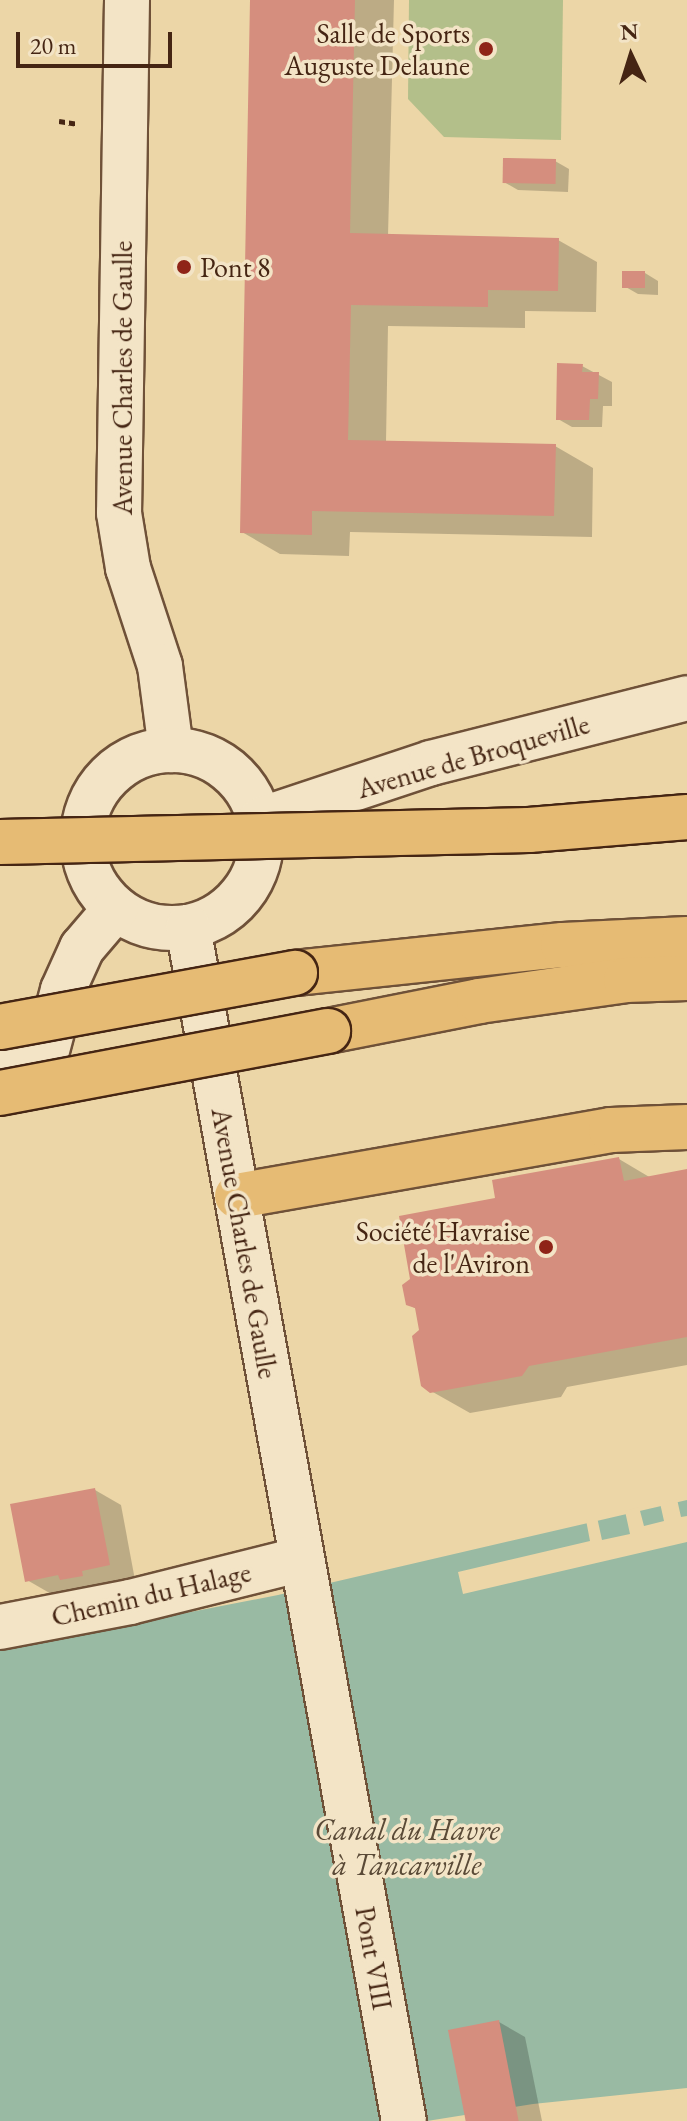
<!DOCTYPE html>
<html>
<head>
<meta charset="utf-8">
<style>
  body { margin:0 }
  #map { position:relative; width:687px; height:2121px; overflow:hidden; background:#ecd6a7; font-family:"EB Garamond",serif }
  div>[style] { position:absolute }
  .green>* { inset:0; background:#b3bf8a }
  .water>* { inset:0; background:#99baa3 }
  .pier>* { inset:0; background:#ecd6a7 }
  .shadow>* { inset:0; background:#0003 }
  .building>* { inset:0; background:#d58e7e; transform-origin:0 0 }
  .path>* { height:5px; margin-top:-2.5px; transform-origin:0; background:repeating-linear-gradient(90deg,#452513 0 6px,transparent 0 10px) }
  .roads { filter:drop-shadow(2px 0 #6f5138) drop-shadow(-2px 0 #6f5138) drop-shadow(0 2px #6f5138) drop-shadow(0 -2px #6f5138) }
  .minor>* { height:44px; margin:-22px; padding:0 22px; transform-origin:22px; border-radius:22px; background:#f3e4c6 }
  .minor>.ring { margin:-22px; padding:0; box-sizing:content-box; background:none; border:44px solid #f3e4c6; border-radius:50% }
  .highway>* { height:44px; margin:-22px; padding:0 22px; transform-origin:22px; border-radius:22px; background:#e6bb74 }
  .bridges { filter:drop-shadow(2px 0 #452513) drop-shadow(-2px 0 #452513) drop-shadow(0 2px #452513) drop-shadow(0 -2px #452513) }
  .major-bridge>* { height:44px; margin:-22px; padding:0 22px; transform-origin:22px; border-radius:22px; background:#e6bb74 }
  .highway-bridge>* { height:44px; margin:-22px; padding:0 22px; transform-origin:22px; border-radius:22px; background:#e6bb74 }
  .dots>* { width:22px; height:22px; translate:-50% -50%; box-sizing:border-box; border:4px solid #f3e4c6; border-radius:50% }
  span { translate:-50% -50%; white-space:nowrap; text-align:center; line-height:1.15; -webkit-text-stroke:7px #f3e4c6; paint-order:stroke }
  .poi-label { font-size:28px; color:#452513 }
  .right { translate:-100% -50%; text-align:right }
  .left { translate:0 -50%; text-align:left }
  .street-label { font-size:28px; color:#452513 }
  .water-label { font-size:30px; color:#5a4a37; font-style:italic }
  .north { position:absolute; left:591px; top:16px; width:80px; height:80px; -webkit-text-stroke:6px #f3e4c6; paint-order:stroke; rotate:356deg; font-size:22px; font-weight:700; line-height:32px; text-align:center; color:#452513 }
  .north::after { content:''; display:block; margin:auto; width:28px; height:36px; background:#452513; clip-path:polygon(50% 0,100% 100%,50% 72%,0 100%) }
  .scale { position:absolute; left:16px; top:32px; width:156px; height:36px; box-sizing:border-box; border:4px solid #452513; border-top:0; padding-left:10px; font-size:24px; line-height:28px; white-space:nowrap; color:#452513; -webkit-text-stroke:6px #f3e4c6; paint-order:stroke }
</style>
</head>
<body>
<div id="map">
  <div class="green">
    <i style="clip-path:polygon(409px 0,563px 0,561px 140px,444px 137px,408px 99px)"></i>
  </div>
  <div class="water">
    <i style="clip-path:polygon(687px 1500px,687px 2088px,533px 2104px,427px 2121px,0 2121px,0 1649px,278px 1595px)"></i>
  </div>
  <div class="pier">
    <i style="clip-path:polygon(677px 1499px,681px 1517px,687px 1516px,687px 1542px,463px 1594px,458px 1572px,590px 1541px,586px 1520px,597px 1517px,602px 1540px,630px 1534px,625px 1511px,639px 1507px,644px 1526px,664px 1521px,660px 1503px)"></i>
  </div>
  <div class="shadow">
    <i style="clip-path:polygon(252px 0,394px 0,388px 236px,558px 240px,597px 262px,596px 312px,525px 311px,525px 328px,388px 326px,386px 442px,555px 446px,593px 468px,592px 537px,350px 532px,349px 556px,280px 554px,242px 532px)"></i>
    <i style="clip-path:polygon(555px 161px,569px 169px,568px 192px,518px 190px,504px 182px)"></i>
    <i style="clip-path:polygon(645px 273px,658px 281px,658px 295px,638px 294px,624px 286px)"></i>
    <i style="clip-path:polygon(582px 366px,612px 382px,612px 406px,603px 406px,602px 427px,572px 427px,558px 419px)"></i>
    <i style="clip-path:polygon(619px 1159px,651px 1178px,687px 1171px,687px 1365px,567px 1387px,561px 1397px,470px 1413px,431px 1391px,418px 1310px,408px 1304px,498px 1200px)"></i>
    <i style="clip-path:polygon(95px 1490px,121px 1505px,135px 1580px,53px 1595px,27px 1580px)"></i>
    <i style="clip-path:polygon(499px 2022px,525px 2037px,542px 2121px,468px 2121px)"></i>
  </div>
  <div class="building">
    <i style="clip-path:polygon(250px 0,355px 0,350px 233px,559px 238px,558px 291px,488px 290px,488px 307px,351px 305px,348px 440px,556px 444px,554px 516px,312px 511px,312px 535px,240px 533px)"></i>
    <i style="left:503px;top:158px;width:53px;height:25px;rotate:1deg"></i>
    <i style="left:622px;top:271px;width:23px;height:17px"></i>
    <i style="clip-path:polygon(557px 363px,583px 364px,582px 372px,599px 372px,598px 399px,590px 399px,589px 420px,556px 420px)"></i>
    <i style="clip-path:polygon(619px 1157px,624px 1181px,687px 1169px,687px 1337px,529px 1366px,522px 1376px,430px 1393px,421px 1386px,412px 1336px,419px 1330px,415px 1308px,406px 1305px,402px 1285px,410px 1279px,399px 1216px,495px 1198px,492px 1180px)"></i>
    <i style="clip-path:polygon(95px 1488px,110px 1565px,82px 1571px,83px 1576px,60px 1580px,58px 1575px,25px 1582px,10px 1504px)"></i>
    <i style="left:499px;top:2020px;width:103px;height:52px;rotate:79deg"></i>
  </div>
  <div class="path">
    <i style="left:59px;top:121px;width:18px;rotate:9deg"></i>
  </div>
  <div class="roads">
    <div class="minor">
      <i style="left:127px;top:0;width:513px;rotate:90.89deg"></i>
      <i style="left:119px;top:513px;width:56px;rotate:80.7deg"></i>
      <i style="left:128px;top:568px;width:103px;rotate:71.9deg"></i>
      <i style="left:160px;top:666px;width:85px;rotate:82.5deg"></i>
      <i class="ring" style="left:83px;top:750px;width:134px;height:134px"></i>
      <i style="left:260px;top:820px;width:180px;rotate:-18.4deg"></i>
      <i style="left:431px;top:763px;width:264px;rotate:-14.2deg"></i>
      <i style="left:188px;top:927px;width:1213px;rotate:79.75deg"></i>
      <i style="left:0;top:1067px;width:46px;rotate:-11.3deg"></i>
      <i style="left:45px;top:1058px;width:70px;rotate:-75.2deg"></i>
      <i style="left:63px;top:990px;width:46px;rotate:-65.7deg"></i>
      <i style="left:82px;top:948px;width:52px;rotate:-49.6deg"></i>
      <i style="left:0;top:1627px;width:132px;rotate:-10.9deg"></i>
      <i style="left:130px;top:1602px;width:177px;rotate:-14deg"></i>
    </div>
    <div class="highway">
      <i style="left:295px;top:973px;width:269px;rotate:-6deg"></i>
      <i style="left:563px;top:945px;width:124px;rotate:-2.8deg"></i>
      <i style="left:328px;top:1031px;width:154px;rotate:-11.2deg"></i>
      <i style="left:479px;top:1001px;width:148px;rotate:-8.1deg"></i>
      <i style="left:626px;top:980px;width:61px;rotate:-1.9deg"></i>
      <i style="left:237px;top:1196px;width:380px;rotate:-10deg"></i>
      <i style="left:611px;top:1130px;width:76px;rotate:-2.3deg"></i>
    </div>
  </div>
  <div class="bridges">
    <div class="major-bridge">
      <i style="left:0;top:842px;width:529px;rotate:-1.3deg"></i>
      <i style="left:529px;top:830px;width:159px;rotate:-4.7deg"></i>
    </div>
    <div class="highway-bridge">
      <i style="left:0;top:1027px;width:300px;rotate:-10.4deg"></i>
      <i style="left:0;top:1093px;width:334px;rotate:-10.7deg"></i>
    </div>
  </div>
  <div class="dots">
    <i style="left:486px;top:49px;background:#8f2418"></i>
    <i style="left:184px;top:267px;background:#8f2418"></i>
    <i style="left:546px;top:1247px;background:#8f2418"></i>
  </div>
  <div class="poi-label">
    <span class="right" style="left:470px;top:49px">Salle de Sports<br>Auguste Delaune</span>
    <span class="left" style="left:200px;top:267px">Pont 8</span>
    <span class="right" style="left:530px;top:1247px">Société Havraise<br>de l'Aviron</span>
  </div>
  <div class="street-label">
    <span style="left:122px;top:378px;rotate:-90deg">Avenue Charles de Gaulle</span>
    <span style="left:473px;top:756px;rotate:-16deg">Avenue de Broqueville</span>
    <span style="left:245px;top:1243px;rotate:80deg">Avenue Charles de Gaulle</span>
    <span style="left:151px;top:1594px;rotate:-13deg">Chemin du Halage</span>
    <span style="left:374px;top:1958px;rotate:80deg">Pont VIII</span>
  </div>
  <div class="water-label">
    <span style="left:407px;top:1847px">Canal du Havre<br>à Tancarville</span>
  </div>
  <div class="north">N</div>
  <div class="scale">20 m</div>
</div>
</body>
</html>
